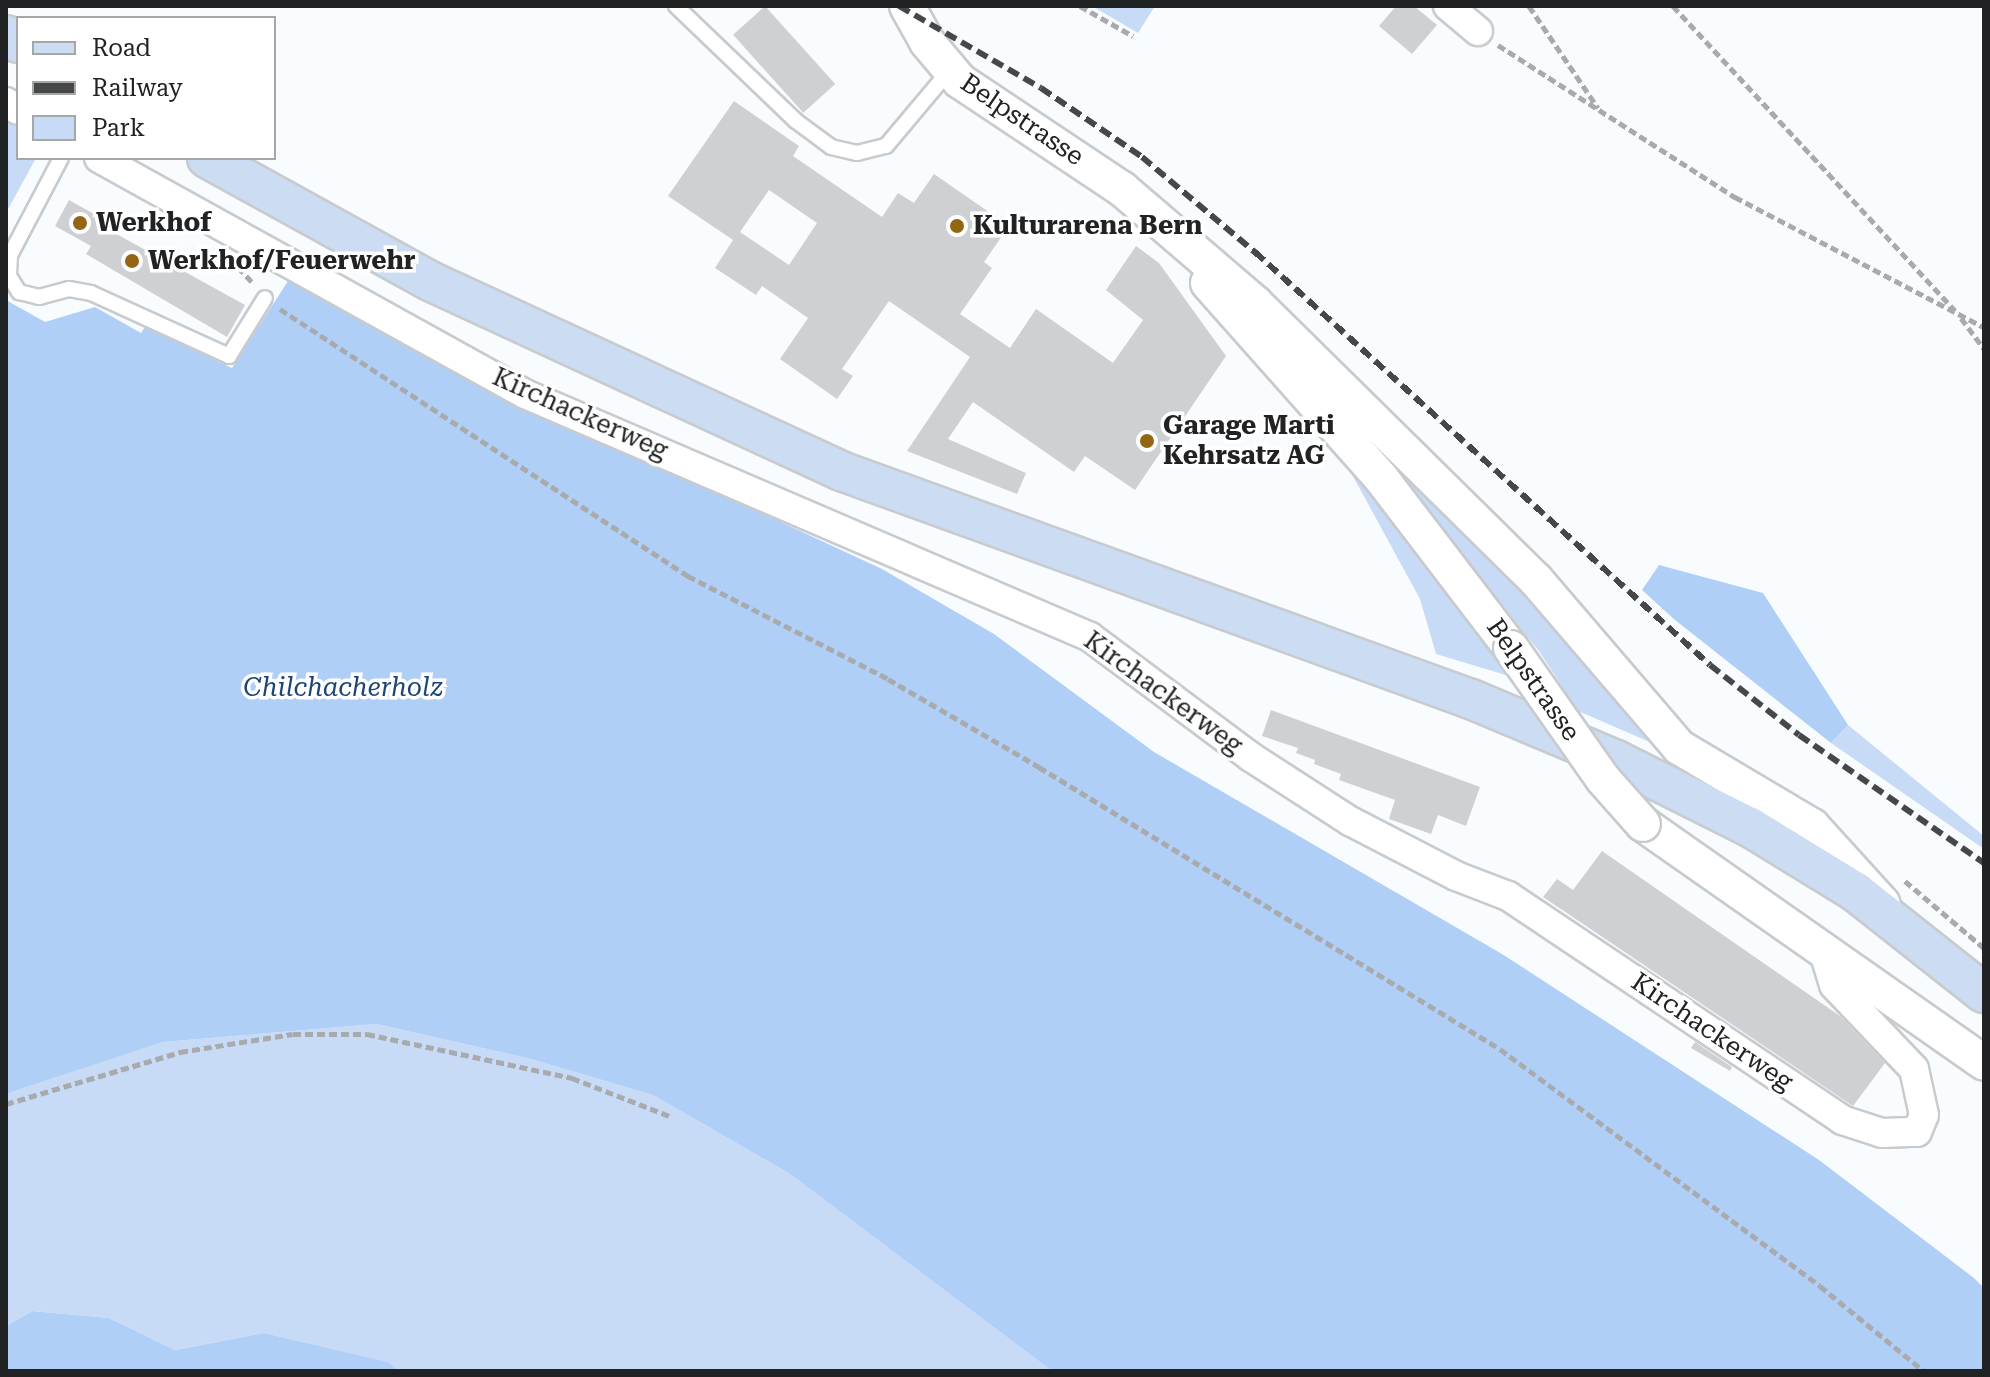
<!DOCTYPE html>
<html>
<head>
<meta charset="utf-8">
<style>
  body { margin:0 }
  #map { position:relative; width:1990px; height:1377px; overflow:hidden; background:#f9fcff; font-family:"Roboto Serif",serif }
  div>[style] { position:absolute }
  .green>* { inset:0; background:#c7dbf6 }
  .forest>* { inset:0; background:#b0cff7 }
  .building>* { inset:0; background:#ced0d3; transform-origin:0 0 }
  .path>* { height:5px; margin-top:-2.5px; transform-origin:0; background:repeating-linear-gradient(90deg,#a8aaad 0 8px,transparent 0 12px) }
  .roads { filter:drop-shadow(2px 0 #c8cbce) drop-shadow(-2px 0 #c8cbce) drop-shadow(0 2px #c8cbce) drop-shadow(0 -2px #c8cbce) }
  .service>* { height:14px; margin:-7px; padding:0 7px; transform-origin:7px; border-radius:7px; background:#fff }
  .minor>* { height:28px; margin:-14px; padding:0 14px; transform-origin:14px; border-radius:14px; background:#fff }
  .tertiary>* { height:34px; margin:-17px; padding:0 17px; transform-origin:17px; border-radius:17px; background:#fff }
  .secondary>* { height:38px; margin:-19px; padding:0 19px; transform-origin:19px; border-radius:19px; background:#ccddf3 }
  .rail>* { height:6px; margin-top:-3px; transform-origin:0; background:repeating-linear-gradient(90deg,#464748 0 12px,transparent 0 18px) }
  .bridges { filter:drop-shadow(2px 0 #c8cbce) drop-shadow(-2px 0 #c8cbce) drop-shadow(0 2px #c8cbce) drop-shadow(0 -2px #c8cbce) }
  .tertiary-bridge>* { height:34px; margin:-17px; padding:0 17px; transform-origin:17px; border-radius:17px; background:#fff }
  .dots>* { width:22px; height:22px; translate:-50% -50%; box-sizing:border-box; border:4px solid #fff; border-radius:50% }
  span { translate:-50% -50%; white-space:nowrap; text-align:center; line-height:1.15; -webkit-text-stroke:7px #fff; paint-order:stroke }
  .street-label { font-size:26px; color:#212223 }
  .poi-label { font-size:26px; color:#212223; font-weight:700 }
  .left { translate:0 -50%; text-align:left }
  .park-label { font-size:26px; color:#1d4577; font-style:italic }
  .frame { position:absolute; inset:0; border:8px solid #212223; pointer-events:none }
  .legend { position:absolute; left:16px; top:16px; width:260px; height:144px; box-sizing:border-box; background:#fff; border:2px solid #a6a7a7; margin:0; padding:10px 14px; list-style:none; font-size:24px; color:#212223 }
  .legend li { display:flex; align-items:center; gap:16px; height:40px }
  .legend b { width:40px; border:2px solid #a6a7a7 }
</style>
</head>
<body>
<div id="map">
  <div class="green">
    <i style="clip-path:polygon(1092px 6px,1155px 6px,1138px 33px)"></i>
    <i style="clip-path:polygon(6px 110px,18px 117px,18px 158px,36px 158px,6px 213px)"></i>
    <i style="clip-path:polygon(1376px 438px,1528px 588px,1659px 746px,1578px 711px,1539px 651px,1373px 448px)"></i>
    <i style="clip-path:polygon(1343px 458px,1377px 492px,1519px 679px,1436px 654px,1420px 599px)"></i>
    <i style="clip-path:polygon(1848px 725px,1984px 836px,1984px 849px,1831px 743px)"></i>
    <i style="clip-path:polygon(376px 1024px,527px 1058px,653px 1095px,790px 1174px,1052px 1371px,398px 1371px,387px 1362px,264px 1333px,175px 1350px,109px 1318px,32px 1311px,6px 1326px,6px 1094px,163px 1042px)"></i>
  </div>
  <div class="forest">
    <i style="clip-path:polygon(288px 281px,611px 443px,882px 569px,994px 634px,1154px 752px,1502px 954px,1819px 1160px,1974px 1278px,1984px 1288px,1984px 1371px,1052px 1371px,790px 1174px,653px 1095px,527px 1058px,376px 1024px,163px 1042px,6px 1094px,6px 300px,45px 322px,95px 307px,141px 333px,145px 327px,232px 368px)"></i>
    <i style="clip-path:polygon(1659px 565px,1763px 593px,1848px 725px,1831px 743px,1675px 620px,1642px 590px)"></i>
    <i style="clip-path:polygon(32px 1311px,109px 1318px,175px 1350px,264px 1333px,388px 1362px,398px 1371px,6px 1371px,6px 1326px)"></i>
  </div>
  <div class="building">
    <i style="left:765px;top:6px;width:105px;height:43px;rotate:48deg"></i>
    <i style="clip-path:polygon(1396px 6px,1414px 6px,1437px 25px,1412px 54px,1379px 26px)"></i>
    <i style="clip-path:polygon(evenodd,734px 101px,799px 146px,793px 156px,882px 217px,898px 193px,914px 203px,934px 174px,1009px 226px,984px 262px,992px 268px,960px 314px,1010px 348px,1036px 309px,1113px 363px,1143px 320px,1106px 290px,1136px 246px,1159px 263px,1226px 356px,1135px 490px,1085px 456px,1074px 472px,973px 402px,948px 439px,1026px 473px,1017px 494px,907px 451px,970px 357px,889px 301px,842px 369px,853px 376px,837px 399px,780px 359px,808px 318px,762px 286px,756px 295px,715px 268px,733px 240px,668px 196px,734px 101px,769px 190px,817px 223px,789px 265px,740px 232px,769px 190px)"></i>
    <i style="clip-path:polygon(69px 200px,105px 220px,102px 226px,245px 305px,227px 337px,86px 254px,91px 246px,55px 226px)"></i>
    <i style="clip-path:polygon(1271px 710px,1480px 787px,1466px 826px,1438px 815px,1431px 834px,1389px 819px,1395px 800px,1339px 780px,1341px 774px,1314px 764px,1315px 760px,1296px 753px,1298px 748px,1262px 736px)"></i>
    <i style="clip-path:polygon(1602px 851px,1840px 1016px,1885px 1063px,1853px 1106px,1543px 897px,1557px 879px,1573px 890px)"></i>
    <i style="clip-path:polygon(1695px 1042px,1732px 1067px,1730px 1071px,1691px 1048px)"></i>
  </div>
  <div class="path">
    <i style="left:1080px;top:6px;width:61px;rotate:29.5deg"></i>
    <i style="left:1529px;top:6px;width:123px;rotate:55.9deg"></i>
    <i style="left:1673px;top:6px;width:415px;rotate:47.2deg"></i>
    <i style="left:1498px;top:45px;width:282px;rotate:32.7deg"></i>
    <i style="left:1735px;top:197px;width:281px;rotate:27.6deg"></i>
    <i style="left:238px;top:267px;width:22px;rotate:47deg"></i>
    <i style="left:280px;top:309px;width:488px;rotate:33.2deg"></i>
    <i style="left:688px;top:576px;width:225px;rotate:27.2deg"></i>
    <i style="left:888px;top:679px;width:175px;rotate:30.2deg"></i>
    <i style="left:1039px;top:767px;width:540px;rotate:31.45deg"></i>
    <i style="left:1500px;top:1049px;width:398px;rotate:36.5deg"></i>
    <i style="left:1820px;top:1286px;width:134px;rotate:39.3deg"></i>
    <i style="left:1961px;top:318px;width:39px;rotate:53deg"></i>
    <i style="left:1905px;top:881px;width:104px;rotate:40.3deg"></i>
    <i style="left:6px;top:1104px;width:182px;rotate:-16.6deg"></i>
    <i style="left:180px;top:1052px;width:114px;rotate:-9.1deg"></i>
    <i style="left:293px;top:1034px;width:74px"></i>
    <i style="left:367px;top:1034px;width:210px;rotate:12.1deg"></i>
    <i style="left:572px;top:1078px;width:107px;rotate:21.3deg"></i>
  </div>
  <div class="roads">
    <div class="service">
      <i style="left:676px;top:6px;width:166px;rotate:43.8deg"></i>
      <i style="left:796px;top:121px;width:44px;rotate:36.6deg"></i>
      <i style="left:831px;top:147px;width:27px;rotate:13deg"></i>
      <i style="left:857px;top:153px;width:30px;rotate:-14deg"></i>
      <i style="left:886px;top:146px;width:98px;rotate:-50deg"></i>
      <i style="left:61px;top:158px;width:110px;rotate:117.7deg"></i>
      <i style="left:10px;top:255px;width:21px;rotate:93deg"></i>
      <i style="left:9px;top:276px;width:19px;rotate:58deg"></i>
      <i style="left:19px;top:292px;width:21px;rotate:14deg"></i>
      <i style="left:39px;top:297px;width:31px;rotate:-15deg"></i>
      <i style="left:69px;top:289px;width:22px;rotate:10deg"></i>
      <i style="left:91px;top:293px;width:152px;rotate:24.5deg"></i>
      <i style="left:229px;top:356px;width:68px;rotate:-58.2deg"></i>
    </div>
    <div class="minor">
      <i style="left:1448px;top:6px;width:39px;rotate:40deg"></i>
      <i style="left:6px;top:102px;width:14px;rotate:34deg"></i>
      <i style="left:99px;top:158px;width:487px;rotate:29deg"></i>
      <i style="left:525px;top:394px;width:615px;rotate:23.27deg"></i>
      <i style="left:1090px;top:637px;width:201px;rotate:36.7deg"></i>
      <i style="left:1251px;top:757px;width:118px;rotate:32.9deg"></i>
      <i style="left:1350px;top:821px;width:119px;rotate:27.4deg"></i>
      <i style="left:1456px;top:876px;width:56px;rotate:21deg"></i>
      <i style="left:1508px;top:896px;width:402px;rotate:33.8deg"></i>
      <i style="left:1842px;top:1120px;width:42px;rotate:18deg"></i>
      <i style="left:1882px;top:1133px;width:35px;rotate:-2deg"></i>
      <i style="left:1917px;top:1132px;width:18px;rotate:-68deg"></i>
      <i style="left:1924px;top:1115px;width:47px;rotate:-102.3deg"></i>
      <i style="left:1914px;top:1069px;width:116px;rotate:-133.6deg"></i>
      <i style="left:1834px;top:985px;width:34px;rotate:-107deg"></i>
    </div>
    <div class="tertiary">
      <i style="left:907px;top:6px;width:41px;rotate:60.9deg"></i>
      <i style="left:927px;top:42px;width:51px;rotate:49.8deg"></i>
      <i style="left:960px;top:81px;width:195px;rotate:33.7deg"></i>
      <i style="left:1122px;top:189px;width:175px;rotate:40.6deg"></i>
      <i style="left:1255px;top:303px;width:395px;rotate:44.6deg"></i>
      <i style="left:1536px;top:580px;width:220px;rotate:49.4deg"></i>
      <i style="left:1679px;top:747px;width:155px;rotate:30.7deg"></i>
      <i style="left:1812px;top:826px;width:105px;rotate:47.7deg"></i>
      <i style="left:1208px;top:283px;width:261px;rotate:48.4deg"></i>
      <i style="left:1381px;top:478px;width:214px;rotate:52.6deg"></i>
      <i style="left:1643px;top:824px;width:416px;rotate:35deg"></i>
    </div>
    <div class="secondary">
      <i style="left:6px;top:35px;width:14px;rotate:34deg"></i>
      <i style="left:207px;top:158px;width:255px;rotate:28.9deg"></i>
      <i style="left:430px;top:281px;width:453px;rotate:24.8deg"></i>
      <i style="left:841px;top:471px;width:670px;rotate:19.9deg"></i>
      <i style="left:1471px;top:699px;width:157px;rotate:22.8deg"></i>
      <i style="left:1616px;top:760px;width:150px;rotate:26.6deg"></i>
      <i style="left:1750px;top:827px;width:124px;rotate:31.5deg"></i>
      <i style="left:1856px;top:892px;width:163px;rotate:38.3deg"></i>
    </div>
  </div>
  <div class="rail">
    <i style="left:899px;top:6px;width:164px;rotate:30deg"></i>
    <i style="left:1041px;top:88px;width:122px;rotate:34.3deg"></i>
    <i style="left:1142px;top:157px;width:148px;rotate:40.1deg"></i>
    <i style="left:1255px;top:252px;width:614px;rotate:42.23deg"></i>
    <i style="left:1710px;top:665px;width:113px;rotate:38.2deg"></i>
    <i style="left:1799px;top:735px;width:225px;rotate:34.7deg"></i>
  </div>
  <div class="bridges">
    <div class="tertiary-bridge">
      <i style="left:1511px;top:648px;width:160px;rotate:54.9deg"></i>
      <i style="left:1603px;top:779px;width:60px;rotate:48.4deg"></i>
    </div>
  </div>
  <div class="dots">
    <i style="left:80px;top:223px;background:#946614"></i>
    <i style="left:957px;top:226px;background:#946614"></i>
    <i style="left:132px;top:261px;background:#946614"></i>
    <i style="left:1147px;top:441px;background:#946614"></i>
  </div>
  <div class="street-label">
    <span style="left:1022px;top:120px;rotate:34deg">Belpstrasse</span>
    <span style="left:580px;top:414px;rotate:24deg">Kirchackerweg</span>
    <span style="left:1533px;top:680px;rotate:55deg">Belpstrasse</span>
    <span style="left:1163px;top:693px;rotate:36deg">Kirchackerweg</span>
    <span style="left:1712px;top:1032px;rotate:34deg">Kirchackerweg</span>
  </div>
  <div class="poi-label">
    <span class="left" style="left:96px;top:223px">Werkhof</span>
    <span class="left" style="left:973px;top:226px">Kulturarena Bern</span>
    <span class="left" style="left:148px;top:261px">Werkhof/Feuerwehr</span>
    <span class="left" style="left:1163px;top:441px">Garage Marti<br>Kehrsatz AG</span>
  </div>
  <div class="park-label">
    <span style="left:343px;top:688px">Chilchacherholz</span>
  </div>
  <div class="frame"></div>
  <ul class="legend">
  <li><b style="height:10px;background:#ccddf3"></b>Road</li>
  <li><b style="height:10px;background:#464748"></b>Railway</li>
  <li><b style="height:22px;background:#c7dbf6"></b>Park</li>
  </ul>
</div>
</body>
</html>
